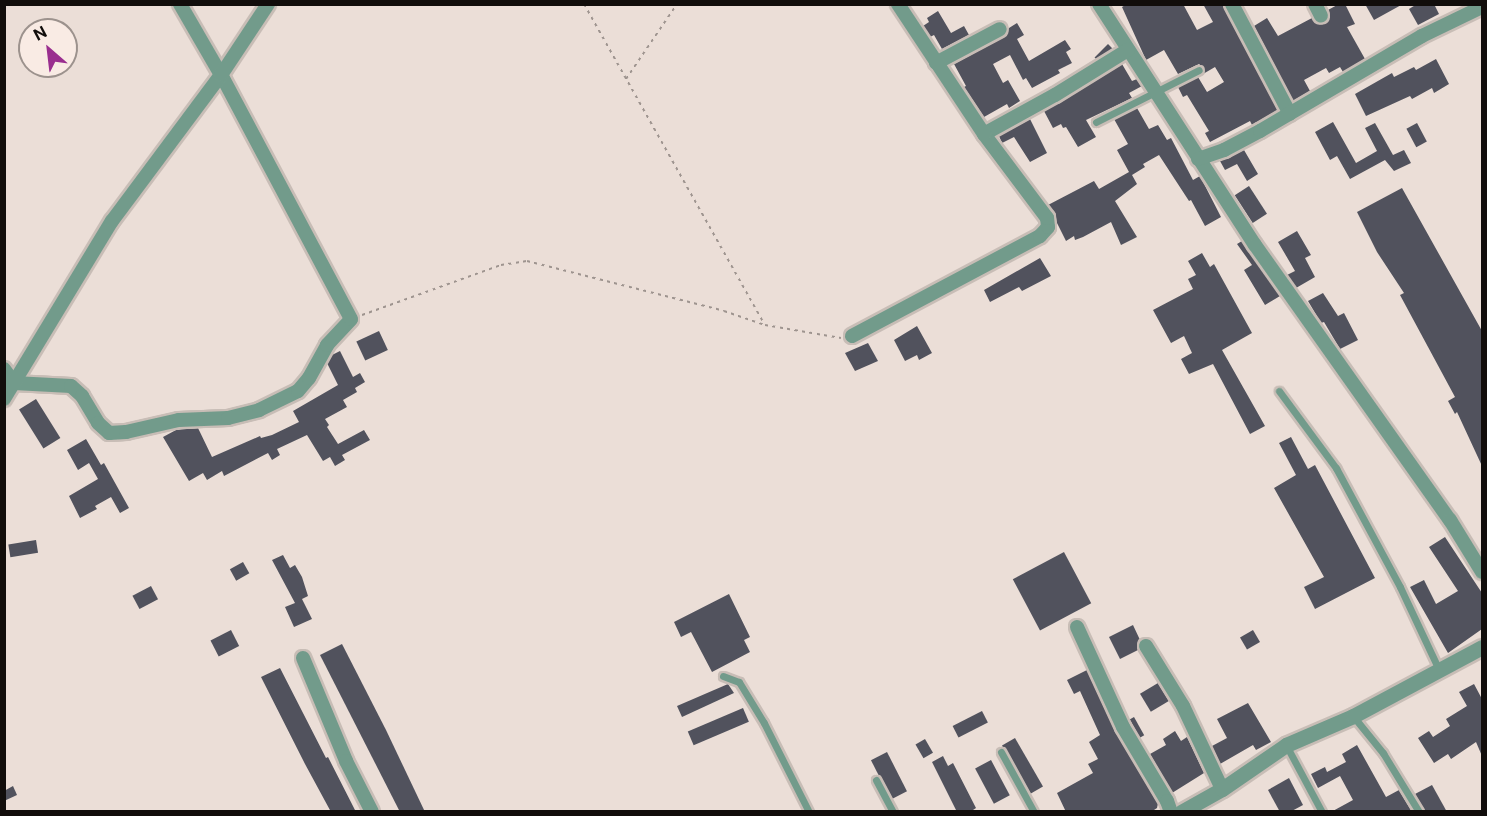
<!DOCTYPE html>
<html>
<head>
<meta charset="utf-8">
<style>
  body { margin:0 }
  #map { position:relative; width:1487px; height:816px; overflow:hidden; background:#ebded7; font-family:"Public Sans",sans-serif }
  div>[style] { position:absolute }
  .building>* { inset:0; background:#51525d; transform-origin:0 0 }
  .path>* { height:2px; margin-top:-1px; transform-origin:0; background:repeating-linear-gradient(90deg,#9e948f 0 3px,transparent 0 7.5px) }
  .roads { filter:drop-shadow(2px 0 #c8bdb6) drop-shadow(-2px 0 #c8bdb6) drop-shadow(0 2px #c8bdb6) drop-shadow(0 -2px #c8bdb6) }
  .service>* { height:7px; margin:-3.5px; padding:0 3.5px; transform-origin:3.5px; border-radius:3.5px; background:#729b8b }
  .minor>* { height:14px; margin:-7px; padding:0 7px; transform-origin:7px; border-radius:7px; background:#729b8b }
  .tertiary>* { height:15px; margin:-7.5px; padding:0 7.5px; transform-origin:7.5px; border-radius:7.5px; background:#729b8b }
  span { translate:-50% -50%; white-space:nowrap; text-align:center; line-height:1.15; -webkit-text-stroke:6px #f9ebe4; paint-order:stroke }
  .frame { position:absolute; inset:0; border:6px solid #110d0b; pointer-events:none }
  .north { position:absolute; left:18px; top:18px; width:60px; height:60px; box-sizing:border-box; background:#f9ebe4; border:2px solid #9c928d; border-radius:50%; rotate:332deg; font-size:16px; font-weight:700; line-height:24px; text-align:center; color:#110d0b }
  .north::after { content:''; display:block; margin:auto; width:21px; height:27px; background:#9a2e8f; clip-path:polygon(50% 0,100% 100%,50% 72%,0 100%) }
</style>
</head>
<body>
<div id="map">
  <div class="building">
    <i style="clip-path:polygon(1127px 4px,1183px 4px,1197px 30px,1213px 22px,1203px 4px,1223px 4px,1278px 110px,1252px 125px,1250px 121px,1210px 142px,1205px 133px,1209px 131px,1187px 95px,1183px 97px,1178px 87px,1198px 77px,1207px 92px,1224px 82px,1215px 67px,1203px 74px,1204px 68px,1199px 64px,1178px 74px,1164px 50px,1146px 60px,1122px 7px)"></i>
    <i style="clip-path:polygon(1339px 4px,1345px 4px,1355px 24px,1347px 27px,1365px 59px,1343px 72px,1340px 67px,1329px 73px,1326px 68px,1304px 80px,1310px 91px,1293px 101px,1254px 26px,1267px 18px,1278px 36px,1312px 18px,1317px 24px,1324px 24px,1330px 17px,1328px 10px)"></i>
    <i style="clip-path:polygon(1365px 4px,1403px 4px,1374px 20px)"></i>
    <i style="clip-path:polygon(1417px 4px,1434px 4px,1439px 14px,1418px 25px,1409px 9px)"></i>
    <i style="clip-path:polygon(938px 11px,951px 33px,964px 26px,969px 35px,942px 49px,934px 35px,930px 37px,923px 26px,929px 22px,927px 18px)"></i>
    <i style="clip-path:polygon(1017px 23px,1024px 35px,1017px 39px,1029px 61px,1065px 40px,1071px 49px,1066px 52px,1072px 63px,1058px 70px,1060px 73px,1032px 88px,1026px 78px,1023px 80px,1010px 55px,993px 64px,1003px 83px,1008px 80px,1020px 101px,1009px 108px,1007px 104px,984px 117px,964px 87px,966px 86px,954px 64px,1004px 37px,1009px 28px)"></i>
    <i style="left:1108px;top:44px;width:7px;height:19px;rotate:45deg"></i>
    <i style="clip-path:polygon(1436px 59px,1449px 84px,1434px 93px,1432px 88px,1412px 99px,1410px 96px,1366px 116px,1355px 94px,1392px 73px,1394px 77px,1414px 67px,1416px 70px)"></i>
    <i style="clip-path:polygon(1122px 64px,1132px 81px,1137px 79px,1142px 86px,1129px 93px,1132px 98px,1086px 120px,1096px 137px,1078px 147px,1066px 127px,1063px 128px,1061px 124px,1053px 128px,1044px 111px)"></i>
    <i style="clip-path:polygon(1137px 108px,1149px 129px,1158px 125px,1167px 140px,1171px 138px,1193px 180px,1200px 176px,1221px 217px,1205px 226px,1191px 200px,1189px 201px,1159px 155px,1143px 164px,1145px 167px,1132px 175px,1137px 184px,1115px 201px,1137px 237px,1121px 245px,1111px 222px,1083px 237px,1075px 240px,1074px 236px,1066px 241px,1048px 205px,1094px 181px,1099px 189px,1129px 172px,1117px 150px,1128px 144px,1114px 119px)"></i>
    <i style="clip-path:polygon(1030px 119px,1047px 153px,1030px 162px,1014px 137px,1002px 143px,999px 136px)"></i>
    <i style="clip-path:polygon(1333px 122px,1356px 163px,1377px 151px,1365px 128px,1375px 123px,1393px 155px,1404px 150px,1411px 163px,1394px 171px,1385px 160px,1350px 179px,1337px 156px,1330px 160px,1315px 132px)"></i>
    <i style="left:1417px;top:123px;width:21px;height:12px;rotate:62deg"></i>
    <i style="clip-path:polygon(1244px 150px,1258px 174px,1247px 181px,1237px 164px,1225px 170px,1220px 161px)"></i>
    <i style="left:1249px;top:186px;width:33px;height:17px;rotate:57deg"></i>
    <i style="clip-path:polygon(1402px 188px,1482px 331px,1482px 466px,1457px 412px,1455px 414px,1448px 401px,1455px 397px,1400px 295px,1404px 293px,1377px 252px,1357px 212px)"></i>
    <i style="clip-path:polygon(1297px 231px,1311px 255px,1305px 258px,1315px 277px,1296px 288px,1287px 275px,1295px 271px,1278px 242px)"></i>
    <i style="clip-path:polygon(1242px 241px,1280px 296px,1265px 305px,1244px 270px,1252px 265px,1237px 244px)"></i>
    <i style="clip-path:polygon(1202px 253px,1210px 267px,1214px 264px,1252px 333px,1222px 350px,1265px 426px,1250px 434px,1213px 364px,1189px 374px,1181px 359px,1192px 353px,1184px 336px,1171px 343px,1153px 310px,1193px 289px,1188px 279px,1196px 275px,1188px 261px)"></i>
    <i style="clip-path:polygon(1040px 258px,1051px 276px,1022px 291px,1019px 287px,990px 302px,984px 290px)"></i>
    <i style="clip-path:polygon(1323px 293px,1338px 316px,1344px 313px,1358px 340px,1340px 349px,1324px 322px,1321px 323px,1308px 301px)"></i>
    <i style="clip-path:polygon(917px 326px,932px 353px,919px 360px,917px 355px,905px 361px,894px 340px)"></i>
    <i style="left:379px;top:331px;width:21px;height:25px;rotate:65deg"></i>
    <i style="clip-path:polygon(868px 343px,878px 361px,855px 371px,845px 353px)"></i>
    <i style="clip-path:polygon(340px 351px,353px 377px,360px 373px,365px 382px,355px 388px,357px 392px,343px 400px,347px 407px,325px 419px,329px 425px,327px 427px,338px 444px,364px 430px,370px 440px,342px 455px,345px 460px,335px 466px,330px 457px,323px 461px,307px 435px,277px 449px,280px 455px,272px 460px,268px 453px,224px 476px,222px 471px,207px 480px,203px 473px,189px 481px,163px 437px,176px 430px,198px 428px,212px 457px,260px 436px,261px 438px,272px 435px,299px 422px,293px 411px,338px 385px,327px 363px,332px 355px)"></i>
    <i style="left:36px;top:399px;width:46px;height:20px;rotate:58deg"></i>
    <i style="clip-path:polygon(1291px 437px,1308px 469px,1315px 465px,1375px 578px,1315px 609px,1304px 587px,1324px 577px,1274px 488px,1296px 475px,1279px 443px)"></i>
    <i style="clip-path:polygon(86px 439px,101px 465px,104px 463px,129px 508px,120px 513px,111px 497px,95px 506px,97px 509px,80px 518px,69px 496px,98px 479px,89px 463px,78px 470px,67px 450px)"></i>
    <i style="clip-path:polygon(1445px 537px,1482px 593px,1482px 629px,1448px 653px,1410px 587px,1424px 580px,1436px 604px,1458px 591px,1429px 547px)"></i>
    <i style="left:36px;top:540px;width:13px;height:28px;rotate:81deg"></i>
    <i style="left:1064px;top:552px;width:58px;height:58px;rotate:62deg"></i>
    <i style="clip-path:polygon(283px 555px,290px 568px,295px 565px,302px 577px,308px 596px,302px 599px,312px 619px,294px 627px,285px 607px,295px 603px,272px 560px)"></i>
    <i style="left:243px;top:562px;width:13px;height:15px;rotate:61deg"></i>
    <i style="left:151px;top:586px;width:15px;height:21px;rotate:62deg"></i>
    <i style="clip-path:polygon(729px 594px,750px 637px,744px 640px,750px 652px,712px 672px,691px 632px,681px 637px,674px 622px)"></i>
    <i style="clip-path:polygon(1133px 625px,1140px 640px,1138px 650px,1120px 659px,1109px 637px)"></i>
    <i style="left:231px;top:630px;width:18px;height:23px;rotate:63deg"></i>
    <i style="left:1253px;top:630px;width:14px;height:15px;rotate:60deg"></i>
    <i style="clip-path:polygon(342px 644px,386px 730px,425px 812px,400px 812px,320px 655px)"></i>
    <i style="clip-path:polygon(280px 668px,326px 758px,328px 757px,356px 812px,331px 812px,305px 764px,261px 677px)"></i>
    <i style="clip-path:polygon(1087px 670px,1115px 731px,1158px 803px,1157px 808px,1151px 812px,1066px 812px,1057px 793px,1093px 773px,1088px 764px,1098px 759px,1089px 742px,1100px 735px,1080px 691px,1074px 694px,1067px 680px)"></i>
    <i style="left:1158px;top:683px;width:21px;height:21px;rotate:59deg"></i>
    <i style="clip-path:polygon(728px 684px,734px 693px,682px 717px,677px 706px)"></i>
    <i style="clip-path:polygon(1474px 684px,1482px 699px,1482px 756px,1476px 742px,1451px 759px,1448px 754px,1434px 763px,1418px 738px,1429px 731px,1433px 737px,1450px 726px,1446px 719px,1467px 706px,1459px 692px)"></i>
    <i style="clip-path:polygon(1248px 703px,1271px 742px,1256px 750px,1253px 745px,1220px 764px,1212px 746px,1227px 738px,1217px 719px)"></i>
    <i style="left:743px;top:708px;width:15px;height:60px;rotate:67deg"></i>
    <i style="left:982px;top:711px;width:13px;height:33px;rotate:63deg"></i>
    <i style="left:1134px;top:717px;width:21px;height:5px;rotate:61deg"></i>
    <i style="clip-path:polygon(1175px 731px,1181px 741px,1187px 737px,1204px 773px,1172px 793px,1150px 754px,1166px 745px,1163px 739px)"></i>
    <i style="left:1015px;top:738px;width:56px;height:15px;rotate:60deg"></i>
    <i style="left:925px;top:739px;width:16px;height:11px;rotate:60deg"></i>
    <i style="clip-path:polygon(1357px 745px,1386px 797px,1399px 790px,1412px 812px,1331px 812px,1353px 800px,1340px 776px,1318px 788px,1311px 774px,1325px 767px,1327px 772px,1346px 762px,1342px 754px)"></i>
    <i style="left:887px;top:752px;width:44px;height:18px;rotate:63deg"></i>
    <i style="clip-path:polygon(943px 756px,948px 766px,953px 763px,976px 808px,970px 812px,957px 812px,932px 762px)"></i>
    <i style="left:991px;top:760px;width:40px;height:18px;rotate:62deg"></i>
    <i style="clip-path:polygon(1289px 778px,1303px 805px,1290px 812px,1280px 812px,1268px 790px)"></i>
    <i style="clip-path:polygon(1432px 785px,1447px 812px,1425px 812px,1415px 794px)"></i>
    <i style="clip-path:polygon(13px 786px,17px 795px,4px 801px,4px 791px)"></i>
  </div>
  <div class="path">
    <i style="left:584px;top:4px;width:366px;rotate:60.6deg"></i>
    <i style="left:626px;top:79px;width:91px;rotate:-55.8deg"></i>
    <i style="left:362px;top:315px;width:148px;rotate:-19.8deg"></i>
    <i style="left:501px;top:265px;width:26px;rotate:-9deg"></i>
    <i style="left:527px;top:261px;width:203px;rotate:14.2deg"></i>
    <i style="left:724px;top:311px;width:43px;rotate:18.9deg"></i>
    <i style="left:765px;top:325px;width:77px;rotate:9.7deg"></i>
  </div>
  <div class="roads">
    <div class="service">
      <i style="left:1096px;top:122px;width:115px;rotate:-26.8deg"></i>
      <i style="left:1279px;top:391px;width:96px;rotate:53.5deg"></i>
      <i style="left:1336px;top:468px;width:135px;rotate:61.7deg"></i>
      <i style="left:1400px;top:587px;width:92px;rotate:64.8deg"></i>
      <i style="left:723px;top:676px;width:17px;rotate:21deg"></i>
      <i style="left:739px;top:682px;width:48px;rotate:58.6deg"></i>
      <i style="left:764px;top:723px;width:100px;rotate:63.2deg"></i>
      <i style="left:1353px;top:716px;width:48px;rotate:51deg"></i>
      <i style="left:1383px;top:753px;width:69px;rotate:58.6deg"></i>
      <i style="left:1286px;top:745px;width:76px;rotate:61.8deg"></i>
      <i style="left:1001px;top:752px;width:68px;rotate:61.2deg"></i>
      <i style="left:876px;top:780px;width:36px;rotate:62deg"></i>
    </div>
    <div class="minor">
      <i style="left:1099px;top:4px;width:287px;rotate:57.1deg"></i>
      <i style="left:1255px;top:245px;width:337px;rotate:54.7deg"></i>
      <i style="left:1450px;top:520px;width:61px;rotate:58.4deg"></i>
      <i style="left:1232px;top:4px;width:124px;rotate:62.2deg"></i>
      <i style="left:1315px;top:4px;width:13px;rotate:63deg"></i>
      <i style="left:936px;top:63px;width:72px;rotate:-28deg"></i>
      <i style="left:984px;top:134px;width:81px;rotate:-28.8deg"></i>
      <i style="left:1055px;top:95px;width:86px;rotate:-31.7deg"></i>
      <i style="left:1198px;top:159px;width:28px;rotate:-19deg"></i>
      <i style="left:1224px;top:150px;width:41px;rotate:-27.8deg"></i>
      <i style="left:1260px;top:131px;width:188px;rotate:-30.4deg"></i>
      <i style="left:1422px;top:36px;width:67px;rotate:-25.8deg"></i>
      <i style="left:852px;top:336px;width:213px;rotate:-28deg"></i>
      <i style="left:1040px;top:236px;width:12px;rotate:-48deg"></i>
      <i style="left:1048px;top:227px;width:9px;rotate:-96deg"></i>
      <i style="left:1047px;top:218px;width:105px;rotate:-126.9deg"></i>
      <i style="left:984px;top:134px;width:156px;rotate:-123.5deg"></i>
      <i style="left:4px;top:369px;width:17px;rotate:54deg"></i>
      <i style="left:14px;top:383px;width:57px;rotate:3deg"></i>
      <i style="left:71px;top:386px;width:15px;rotate:42deg"></i>
      <i style="left:82px;top:396px;width:31px;rotate:59deg"></i>
      <i style="left:98px;top:423px;width:15px;rotate:42deg"></i>
      <i style="left:109px;top:433px;width:17px;rotate:-3deg"></i>
      <i style="left:126px;top:432px;width:54px;rotate:-12.8deg"></i>
      <i style="left:179px;top:420px;width:49px;rotate:-2.3deg"></i>
      <i style="left:228px;top:418px;width:32px;rotate:-14deg"></i>
      <i style="left:259px;top:410px;width:43px;rotate:-26deg"></i>
      <i style="left:298px;top:391px;width:17px;rotate:-50deg"></i>
      <i style="left:309px;top:378px;width:38px;rotate:-61deg"></i>
      <i style="left:327px;top:345px;width:35px;rotate:-47deg"></i>
      <i style="left:351px;top:319px;width:276px;rotate:-118deg"></i>
      <i style="left:221px;top:75px;width:82px;rotate:-120deg"></i>
      <i style="left:4px;top:399px;width:208px;rotate:-58.8deg"></i>
      <i style="left:112px;top:221px;width:182px;rotate:-53.3deg"></i>
      <i style="left:221px;top:75px;width:85px;rotate:-56.5deg"></i>
      <i style="left:1077px;top:627px;width:110px;rotate:65.3deg"></i>
      <i style="left:1123px;top:727px;width:86px;rotate:59.3deg"></i>
      <i style="left:1167px;top:801px;width:12px;rotate:70deg"></i>
      <i style="left:1146px;top:646px;width:70px;rotate:58.3deg"></i>
      <i style="left:1183px;top:706px;width:92px;rotate:64.8deg"></i>
      <i style="left:303px;top:658px;width:112px;rotate:67.3deg"></i>
      <i style="left:346px;top:761px;width:57px;rotate:63deg"></i>
    </div>
    <div class="tertiary">
      <i style="left:1181px;top:812px;width:47px;rotate:-29.3deg"></i>
      <i style="left:1222px;top:789px;width:78px;rotate:-34.5deg"></i>
      <i style="left:1286px;top:745px;width:73px;rotate:-23.4deg"></i>
      <i style="left:1353px;top:716px;width:146px;rotate:-28.1deg"></i>
    </div>
  </div>
  <div class="frame"></div>
  <div class="north">N</div>
</div>
</body>
</html>
